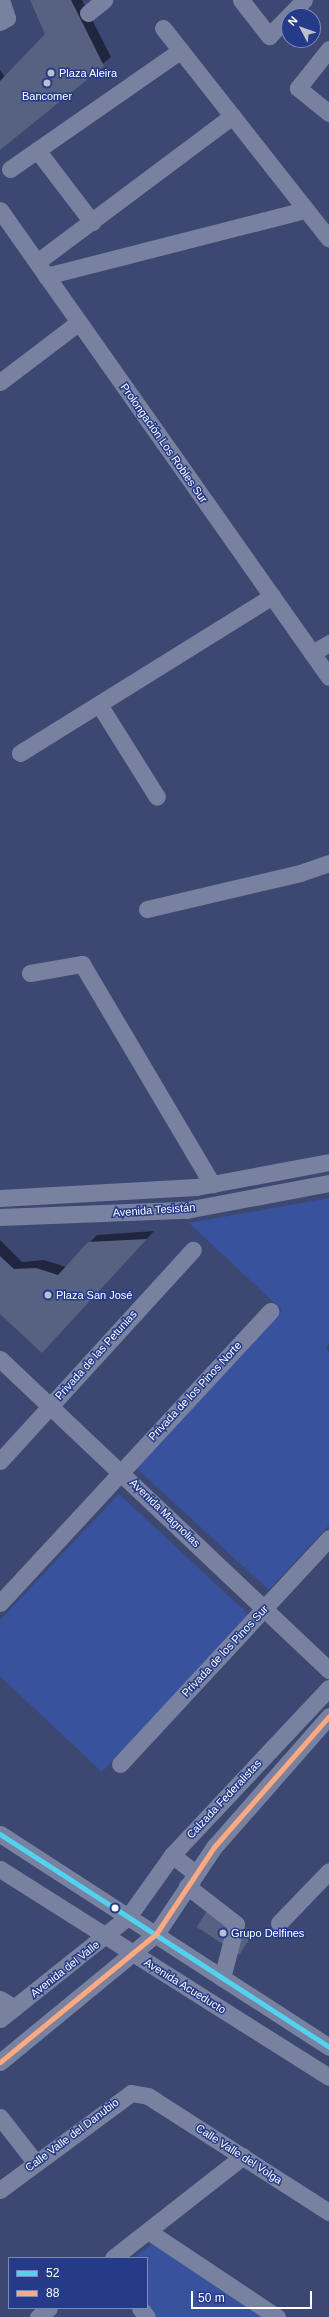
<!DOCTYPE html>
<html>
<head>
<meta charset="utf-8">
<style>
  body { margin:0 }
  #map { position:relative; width:329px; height:2317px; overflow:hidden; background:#3c4872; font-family:Helvetica,sans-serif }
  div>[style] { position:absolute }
  .green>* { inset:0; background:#39529e }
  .shadow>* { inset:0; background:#0007 }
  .building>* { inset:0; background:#576182; transform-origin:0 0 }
  .minor>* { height:17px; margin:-8.5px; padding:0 8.5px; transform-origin:8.5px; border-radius:8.5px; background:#78819f }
  .bus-1>* { height:5px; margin:-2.5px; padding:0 2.5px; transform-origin:2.5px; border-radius:2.5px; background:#53d2ee }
  .bus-2>* { height:5px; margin:-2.5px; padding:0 2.5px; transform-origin:2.5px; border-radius:2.5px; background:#ffa980 }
  .dots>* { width:11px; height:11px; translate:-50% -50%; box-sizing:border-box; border:2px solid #253b89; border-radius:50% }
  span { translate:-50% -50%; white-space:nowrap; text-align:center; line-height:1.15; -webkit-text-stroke:3px #253b89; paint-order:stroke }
  .poi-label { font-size:11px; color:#fff }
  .left { translate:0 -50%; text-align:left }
  .street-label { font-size:11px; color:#fff }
  .legend { position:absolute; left:8px; top:2257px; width:140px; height:52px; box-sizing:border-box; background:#253b89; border:1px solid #7c89b8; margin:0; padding:5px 7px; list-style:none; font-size:12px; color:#fff }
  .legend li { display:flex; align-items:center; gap:8px; height:20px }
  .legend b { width:20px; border:1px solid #7c89b8 }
  .north { position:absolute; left:281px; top:8px; width:40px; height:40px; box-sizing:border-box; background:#253b89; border:1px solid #7c89b8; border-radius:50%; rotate:311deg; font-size:11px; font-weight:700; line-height:16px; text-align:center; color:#fff }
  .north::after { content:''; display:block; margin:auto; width:14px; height:18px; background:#bbbfce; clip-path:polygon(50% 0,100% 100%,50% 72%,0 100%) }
  .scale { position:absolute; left:191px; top:2291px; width:121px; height:18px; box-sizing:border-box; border:2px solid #fff; border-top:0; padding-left:5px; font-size:12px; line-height:14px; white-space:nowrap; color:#fff; -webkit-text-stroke:3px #253b89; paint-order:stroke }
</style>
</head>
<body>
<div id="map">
  <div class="green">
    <i style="clip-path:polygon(329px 1198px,329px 1344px,325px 1348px,329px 1352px,329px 1525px,269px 1590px,134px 1466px,282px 1310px,189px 1223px)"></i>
    <i style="clip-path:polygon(119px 1494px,249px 1615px,102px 1772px,0 1676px,0 1620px)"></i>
    <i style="clip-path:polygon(152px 2244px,261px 2317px,153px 2317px,147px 2308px,147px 2258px,133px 2258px)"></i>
  </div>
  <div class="shadow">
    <i style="clip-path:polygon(31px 0,82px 0,111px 57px,0 149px,0 70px,5px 77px,47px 35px)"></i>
    <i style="clip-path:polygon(154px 1231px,50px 1344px,0 1313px,0 1240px,22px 1262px,44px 1260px,66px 1267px,97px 1235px)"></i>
    <i style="clip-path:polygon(210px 1910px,251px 1937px,239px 1954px)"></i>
  </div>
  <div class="building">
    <i style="clip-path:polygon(30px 0,71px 0,104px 66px,0 150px,0 81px,45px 34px)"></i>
    <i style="clip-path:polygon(147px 1239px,42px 1353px,0 1314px,0 1256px,14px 1269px,36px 1268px,58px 1275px,88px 1242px)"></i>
    <i style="left:207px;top:1911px;width:51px;height:19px;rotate:33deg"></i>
  </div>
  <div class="minor">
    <i style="left:241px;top:0;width:46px;rotate:52.1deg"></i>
    <i style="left:269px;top:36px;width:50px;rotate:-45.8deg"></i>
    <i style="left:88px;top:13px;width:21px;rotate:-39deg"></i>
    <i style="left:0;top:22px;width:8px;rotate:-30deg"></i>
    <i style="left:7px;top:18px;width:19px;rotate:-108deg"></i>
    <i style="left:163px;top:28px;width:268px;rotate:51.8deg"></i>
    <i style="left:329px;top:49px;width:50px;rotate:128.5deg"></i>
    <i style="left:298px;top:88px;width:40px;rotate:39deg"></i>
    <i style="left:37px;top:150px;width:91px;rotate:52.6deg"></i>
    <i style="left:10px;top:169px;width:208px;rotate:-34.8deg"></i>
    <i style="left:0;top:210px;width:571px;rotate:54.84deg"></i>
    <i style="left:37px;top:262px;width:244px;rotate:-36.8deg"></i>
    <i style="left:46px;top:276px;width:267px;rotate:-14.3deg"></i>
    <i style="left:0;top:382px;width:99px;rotate:-37.2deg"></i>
    <i style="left:312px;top:653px;width:20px;rotate:-30deg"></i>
    <i style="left:100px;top:706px;width:107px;rotate:57.9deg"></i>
    <i style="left:20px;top:753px;width:297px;rotate:-31.9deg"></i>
    <i style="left:147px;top:909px;width:157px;rotate:-13.2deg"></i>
    <i style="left:300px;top:873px;width:31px;rotate:-19deg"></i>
    <i style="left:30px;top:973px;width:53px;rotate:-9.8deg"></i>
    <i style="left:82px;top:964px;width:256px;rotate:59.4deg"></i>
    <i style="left:0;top:1198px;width:196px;rotate:-3.2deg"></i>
    <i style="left:196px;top:1187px;width:135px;rotate:-10.6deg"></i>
    <i style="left:0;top:1217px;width:186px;rotate:-2.2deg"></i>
    <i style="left:186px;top:1210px;width:146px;rotate:-10.7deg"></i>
    <i style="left:0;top:1359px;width:453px;rotate:43.4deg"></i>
    <i style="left:0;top:1461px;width:286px;rotate:-47.6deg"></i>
    <i style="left:0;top:1603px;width:398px;rotate:-47.2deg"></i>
    <i style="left:120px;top:1764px;width:308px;rotate:-47.2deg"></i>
    <i style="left:0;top:1834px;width:392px;rotate:32.9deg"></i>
    <i style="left:172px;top:1855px;width:29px;rotate:38deg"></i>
    <i style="left:0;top:1869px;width:389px;rotate:32.3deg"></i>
    <i style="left:187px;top:1886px;width:62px;rotate:37.8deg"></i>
    <i style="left:236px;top:1924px;width:56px;rotate:104.5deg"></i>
    <i style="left:279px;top:1923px;width:72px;rotate:-46.1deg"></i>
    <i style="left:0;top:1999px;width:17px;rotate:31deg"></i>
    <i style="left:0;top:2019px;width:164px;rotate:-38.6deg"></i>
    <i style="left:128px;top:1917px;width:76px;rotate:-54.6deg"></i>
    <i style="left:172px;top:1855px;width:229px;rotate:-46.8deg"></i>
    <i style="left:0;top:2062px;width:202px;rotate:-39.4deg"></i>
    <i style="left:156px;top:1934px;width:105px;rotate:-56.3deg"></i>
    <i style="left:214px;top:1847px;width:174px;rotate:-48.7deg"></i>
    <i style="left:0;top:2117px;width:57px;rotate:52.1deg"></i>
    <i style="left:0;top:2190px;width:163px;rotate:-36.5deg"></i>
    <i style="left:131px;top:2093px;width:17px;rotate:10deg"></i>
    <i style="left:148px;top:2096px;width:215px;rotate:32.7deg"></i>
    <i style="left:148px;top:2231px;width:155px;rotate:33.7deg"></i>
    <i style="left:113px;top:2258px;width:165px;rotate:-38.1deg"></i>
    <i style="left:140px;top:2308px;width:11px;rotate:52deg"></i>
    <i style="left:38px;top:2317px;width:14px;rotate:-39deg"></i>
  </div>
  <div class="bus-1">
    <i style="left:0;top:1834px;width:392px;rotate:32.9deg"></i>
  </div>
  <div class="bus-2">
    <i style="left:0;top:2062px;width:202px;rotate:-39.4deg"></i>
    <i style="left:156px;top:1934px;width:105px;rotate:-56.3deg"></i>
    <i style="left:214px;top:1847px;width:174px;rotate:-48.7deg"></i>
  </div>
  <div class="dots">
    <i style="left:51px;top:73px;background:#bbbfce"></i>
    <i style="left:47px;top:83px;background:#bbbfce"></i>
    <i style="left:48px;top:1295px;background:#bbbfce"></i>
    <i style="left:115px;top:1908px;background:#fff"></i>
    <i style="left:223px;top:1933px;background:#bbbfce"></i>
  </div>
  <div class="poi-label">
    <span class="left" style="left:59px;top:73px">Plaza Aleira</span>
    <span style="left:47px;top:96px">Bancomer</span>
    <span class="left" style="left:56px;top:1295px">Plaza San José</span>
    <span class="left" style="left:231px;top:1933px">Grupo Delfines</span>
  </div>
  <div class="street-label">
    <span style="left:164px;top:443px;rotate:55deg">Prolongación Los Robles Sur</span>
    <span style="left:154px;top:1210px;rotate:-4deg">Avenida Tesistán</span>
    <span style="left:96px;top:1355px;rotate:-48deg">Privada de las Petunias</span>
    <span style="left:195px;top:1391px;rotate:-47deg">Privada de los Pinos Norte</span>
    <span style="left:165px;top:1513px;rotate:44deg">Avenida Magnolias</span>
    <span style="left:225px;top:1651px;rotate:-47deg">Privada de los Pinos Sur</span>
    <span style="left:224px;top:1799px;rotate:-47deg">Calzada Federalistas</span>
    <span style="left:65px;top:1969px;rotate:-38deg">Avenida del Valle</span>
    <span style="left:185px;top:1986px;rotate:32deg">Avenida Acueducto</span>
    <span style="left:72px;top:2135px;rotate:-37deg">Calle Valle del Danubio</span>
    <span style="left:239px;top:2154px;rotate:33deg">Calle Valle del Volga</span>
  </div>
  <ul class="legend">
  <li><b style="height:5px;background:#53d2ee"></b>52</li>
  <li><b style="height:5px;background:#ffa980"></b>88</li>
  </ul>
  <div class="north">N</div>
  <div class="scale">50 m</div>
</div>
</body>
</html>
